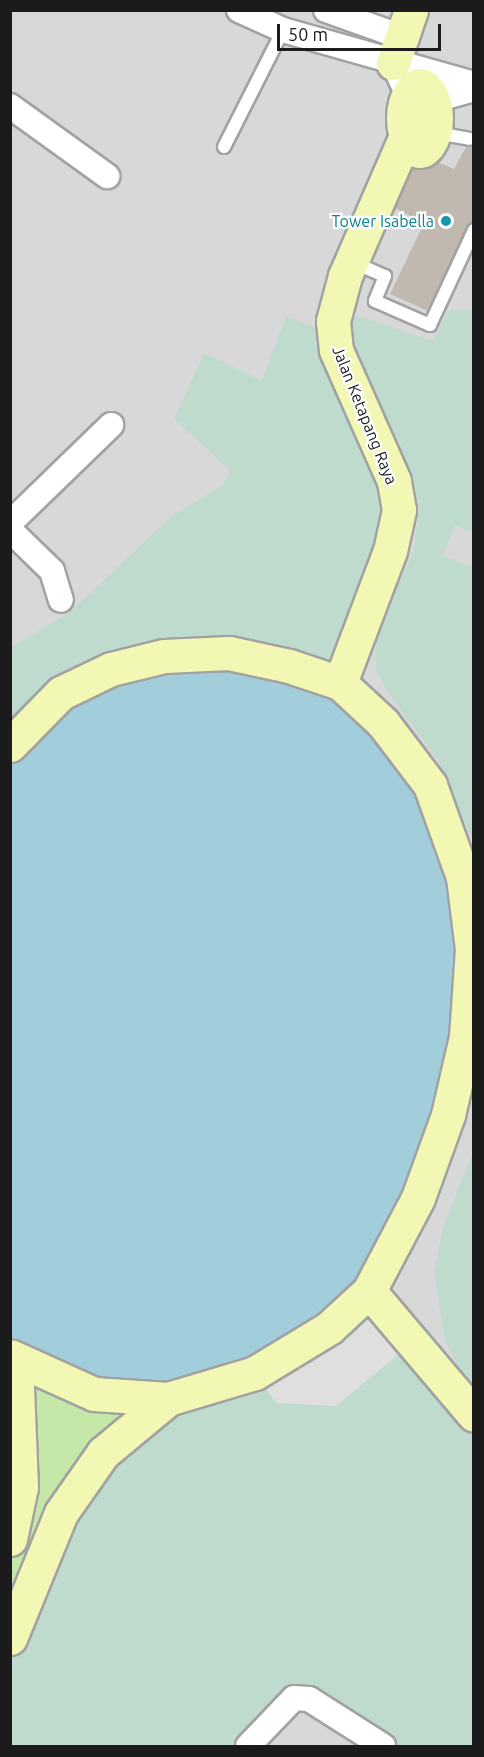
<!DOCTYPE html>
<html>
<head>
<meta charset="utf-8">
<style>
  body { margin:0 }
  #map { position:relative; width:484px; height:1757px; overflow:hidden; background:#ede9e1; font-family:Ubuntu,sans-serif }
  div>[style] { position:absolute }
  .residential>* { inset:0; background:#d9d8d8; transform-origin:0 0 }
  .grass>* { inset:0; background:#c5e7a7 }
  .wetland>* { inset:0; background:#bedbce }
  .parking>* { inset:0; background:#dfdfdf }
  .water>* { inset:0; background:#a2cdda }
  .building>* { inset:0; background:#c1b8b0 }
  .roads { filter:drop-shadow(2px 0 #a2a2a2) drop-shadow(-2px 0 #a2a2a2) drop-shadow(0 2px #a2a2a2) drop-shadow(0 -2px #a2a2a2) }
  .lane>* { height:12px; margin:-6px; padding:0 6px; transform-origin:6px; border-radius:6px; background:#fff }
  .street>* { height:24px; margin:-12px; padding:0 12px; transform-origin:12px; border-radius:12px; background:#fff }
  .secondary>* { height:33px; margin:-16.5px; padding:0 16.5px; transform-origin:16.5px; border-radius:16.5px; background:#f3f7b4 }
  .secondary>.ring { margin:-16.5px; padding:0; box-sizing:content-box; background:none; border:33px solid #f3f7b4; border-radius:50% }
  .dots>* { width:16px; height:16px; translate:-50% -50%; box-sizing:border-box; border:3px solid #fff; border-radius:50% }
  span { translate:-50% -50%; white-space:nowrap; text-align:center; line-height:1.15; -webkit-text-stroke:4.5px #fff; paint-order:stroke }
  .culture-label { font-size:16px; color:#0d838f }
  .right { translate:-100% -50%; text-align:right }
  .street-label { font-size:16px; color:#1b1b1b }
  .frame { position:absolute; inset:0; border:12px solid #1b1b1b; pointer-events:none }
  .scale { position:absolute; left:277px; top:24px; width:164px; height:27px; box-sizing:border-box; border:3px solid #1b1b1b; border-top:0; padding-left:8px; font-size:18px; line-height:21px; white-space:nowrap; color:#1b1b1b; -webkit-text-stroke:4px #fff; paint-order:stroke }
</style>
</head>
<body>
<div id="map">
  <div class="residential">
    <i style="left:11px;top:11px;width:462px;height:1735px"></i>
  </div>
  <div class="grass">
    <i style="clip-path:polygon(16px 1361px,168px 1399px,11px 1638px,11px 1539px)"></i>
  </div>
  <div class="wetland">
    <i style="clip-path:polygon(449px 310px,473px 310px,473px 532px,455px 525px,443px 556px,473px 568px,473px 841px,437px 759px,389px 694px,376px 671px,376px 635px,413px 552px,419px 510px,415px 486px,358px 362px,348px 328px,351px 314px,433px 341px)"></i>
    <i style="clip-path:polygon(286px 316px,333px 335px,394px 481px,340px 683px,11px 745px,11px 647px,69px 613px,171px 517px,223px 485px,230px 470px,174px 419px,204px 353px,262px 381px)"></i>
    <i style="clip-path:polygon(473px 1152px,473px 1386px,459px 1369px,444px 1337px,434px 1271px,443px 1227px)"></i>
    <i style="clip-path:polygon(369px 1291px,473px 1415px,473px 1746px,383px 1746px,309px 1699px,248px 1746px,11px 1746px,10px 1638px,97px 1460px)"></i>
  </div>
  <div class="parking">
    <i style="clip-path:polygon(369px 1291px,398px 1355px,336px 1406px,276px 1403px,255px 1373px)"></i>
  </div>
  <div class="water">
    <i style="clip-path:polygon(164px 656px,340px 683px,430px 785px,472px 949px,418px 1198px,329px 1328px,168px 1399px,11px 1356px,11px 745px,61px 693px)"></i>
  </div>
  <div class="building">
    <i style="clip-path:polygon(474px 146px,474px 219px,428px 311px,390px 294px,424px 223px,395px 208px,418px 154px,454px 169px,466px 147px)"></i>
  </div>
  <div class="roads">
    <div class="lane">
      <i style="left:414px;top:120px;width:37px;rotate:24deg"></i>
      <i style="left:448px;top:135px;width:22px;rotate:10deg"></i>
      <i style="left:224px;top:147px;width:131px;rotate:-63.2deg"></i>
      <i style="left:353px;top:262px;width:35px;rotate:24deg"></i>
      <i style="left:385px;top:276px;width:27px;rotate:112deg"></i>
      <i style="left:375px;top:301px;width:60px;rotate:23.6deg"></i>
      <i style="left:430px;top:325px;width:105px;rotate:-65.1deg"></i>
    </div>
    <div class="street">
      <i style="left:239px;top:10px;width:48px;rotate:24.4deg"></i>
      <i style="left:283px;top:30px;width:198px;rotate:15.8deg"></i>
      <i style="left:326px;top:10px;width:81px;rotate:19.6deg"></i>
      <i style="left:393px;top:63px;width:31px;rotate:65deg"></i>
      <i style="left:435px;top:100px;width:41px;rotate:-15.8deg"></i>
      <i style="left:10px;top:106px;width:120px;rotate:35.8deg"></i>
      <i style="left:10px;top:523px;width:141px;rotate:-44.1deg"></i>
      <i style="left:10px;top:530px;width:59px;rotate:44.3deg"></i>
      <i style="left:52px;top:571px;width:30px;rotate:73deg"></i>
      <i style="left:248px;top:1746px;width:66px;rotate:-46.2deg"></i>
      <i style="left:294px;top:1698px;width:15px;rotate:4deg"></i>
      <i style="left:309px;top:1699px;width:88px;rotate:32.4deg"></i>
    </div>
    <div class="secondary">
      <i style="left:393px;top:63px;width:56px;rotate:-71.2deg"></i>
      <i class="ring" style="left:403px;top:85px;width:-1px;height:-1px"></i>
      <i style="left:340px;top:683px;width:141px;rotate:-69.3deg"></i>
      <i style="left:390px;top:551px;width:42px;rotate:-77.6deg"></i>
      <i style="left:399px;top:510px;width:29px;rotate:-100deg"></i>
      <i style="left:394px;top:481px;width:143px;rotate:-113.9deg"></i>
      <i style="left:336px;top:350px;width:29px;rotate:-96deg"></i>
      <i style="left:333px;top:321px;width:47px;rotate:-75.1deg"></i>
      <i style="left:345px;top:276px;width:173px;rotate:-66.5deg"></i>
      <i style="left:10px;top:745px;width:73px;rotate:-45.6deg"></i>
      <i style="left:61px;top:693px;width:55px;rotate:-25.6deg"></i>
      <i style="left:111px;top:669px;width:55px;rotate:-13.8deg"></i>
      <i style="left:164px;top:656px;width:65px;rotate:-2.6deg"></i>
      <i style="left:229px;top:653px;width:61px;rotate:12.2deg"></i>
      <i style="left:289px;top:666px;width:54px;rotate:18.4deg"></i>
      <i style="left:340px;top:683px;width:59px;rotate:42.9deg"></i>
      <i style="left:383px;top:723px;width:78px;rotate:52.8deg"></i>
      <i style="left:430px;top:785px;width:98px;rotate:70.3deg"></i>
      <i style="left:463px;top:877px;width:73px;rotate:82.9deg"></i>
      <i style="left:472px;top:949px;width:88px;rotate:93.9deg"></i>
      <i style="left:466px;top:1037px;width:80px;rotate:103deg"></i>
      <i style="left:448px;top:1115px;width:88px;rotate:109.9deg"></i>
      <i style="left:418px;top:1198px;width:105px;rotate:117.8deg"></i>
      <i style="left:369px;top:1291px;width:54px;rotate:137.2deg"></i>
      <i style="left:329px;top:1328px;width:87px;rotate:148.7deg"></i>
      <i style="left:255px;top:1373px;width:91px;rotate:163.4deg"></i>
      <i style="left:168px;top:1399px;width:74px;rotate:-176.1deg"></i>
      <i style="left:94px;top:1394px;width:92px;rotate:-155.7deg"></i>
      <i style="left:369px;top:1291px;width:162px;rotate:49.7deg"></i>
      <i style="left:10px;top:1539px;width:53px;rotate:-78.1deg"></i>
      <i style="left:21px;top:1487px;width:126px;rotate:-92.3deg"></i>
      <i style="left:10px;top:1638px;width:135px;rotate:-67.8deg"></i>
      <i style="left:61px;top:1513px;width:73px;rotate:-55deg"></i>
      <i style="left:103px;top:1453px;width:85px;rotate:-39.7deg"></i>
    </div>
  </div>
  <div class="dots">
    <i style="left:446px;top:221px;background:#0f9aa8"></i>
  </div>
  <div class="culture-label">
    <span class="right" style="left:434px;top:221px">Tower Isabella</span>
  </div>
  <div class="street-label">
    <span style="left:365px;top:415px;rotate:68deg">Jalan Ketapang Raya</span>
  </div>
  <div class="frame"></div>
  <div class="scale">50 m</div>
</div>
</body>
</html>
